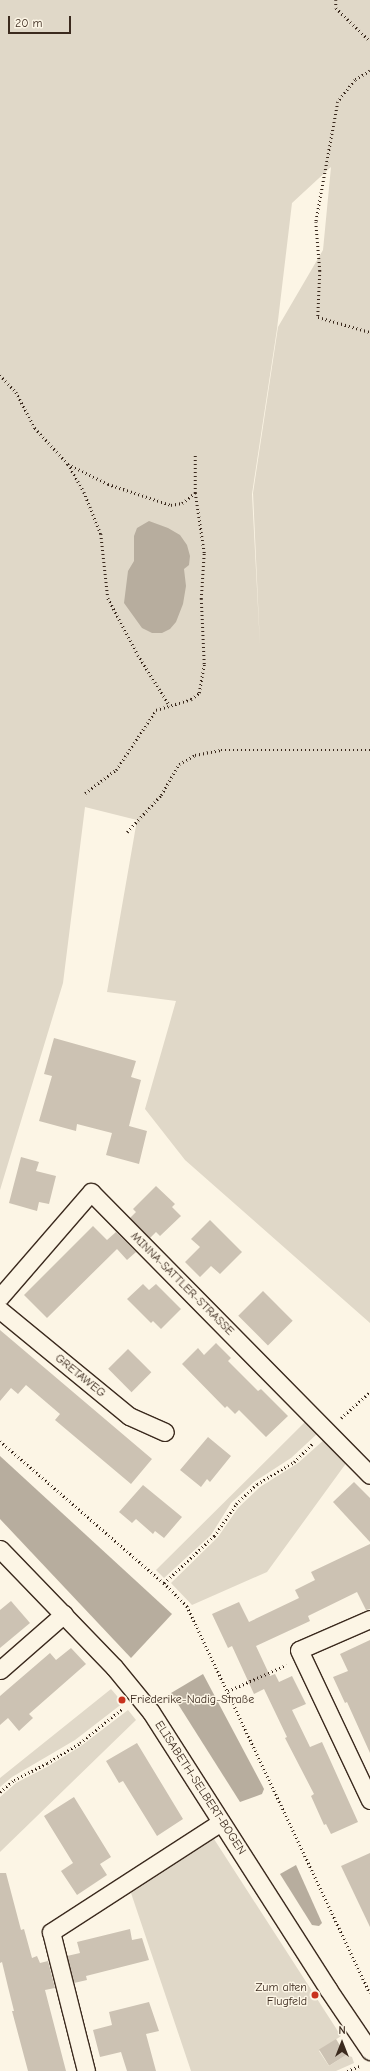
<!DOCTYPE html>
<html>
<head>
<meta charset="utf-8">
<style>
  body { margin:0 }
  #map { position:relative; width:370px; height:2071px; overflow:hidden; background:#fcf5e5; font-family:"Comic Neue",sans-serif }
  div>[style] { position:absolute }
  .green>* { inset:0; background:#e0d8c8 }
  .water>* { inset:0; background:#b7ad9e }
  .building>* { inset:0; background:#ccc2b3; transform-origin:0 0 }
  .path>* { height:2.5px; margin-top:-1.25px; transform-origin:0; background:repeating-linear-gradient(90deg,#3b2a1e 0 1px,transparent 0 4px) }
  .roads { filter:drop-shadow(1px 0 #3b2a1e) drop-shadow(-1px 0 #3b2a1e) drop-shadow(0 1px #3b2a1e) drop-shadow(0 -1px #3b2a1e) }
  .street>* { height:17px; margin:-8.5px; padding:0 8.5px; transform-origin:8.5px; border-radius:8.5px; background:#fcf5e5 }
  .dots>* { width:11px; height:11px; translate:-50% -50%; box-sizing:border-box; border:2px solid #fcf5e5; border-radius:50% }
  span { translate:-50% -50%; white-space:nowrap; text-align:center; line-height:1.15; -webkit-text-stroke:3px #fcf5e5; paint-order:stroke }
  .street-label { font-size:12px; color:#3b2a1e }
  .poi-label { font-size:12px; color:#3b2a1e }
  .left { translate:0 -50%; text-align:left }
  .right { translate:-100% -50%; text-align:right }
  .north { position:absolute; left:322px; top:2023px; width:40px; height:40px; -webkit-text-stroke:3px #fcf5e5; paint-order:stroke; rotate:0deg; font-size:11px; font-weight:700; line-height:16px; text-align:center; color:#3b2a1e }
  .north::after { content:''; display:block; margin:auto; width:14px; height:18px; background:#3b2a1e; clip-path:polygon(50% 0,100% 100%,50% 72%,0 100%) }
  .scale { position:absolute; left:8px; top:16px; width:63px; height:18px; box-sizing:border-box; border:2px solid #3b2a1e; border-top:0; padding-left:5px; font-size:12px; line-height:14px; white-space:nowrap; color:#3b2a1e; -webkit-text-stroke:3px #fcf5e5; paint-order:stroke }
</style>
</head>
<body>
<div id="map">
  <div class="green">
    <i style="clip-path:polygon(evenodd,0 0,370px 0,370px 1323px,185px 1160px,145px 1109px,176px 1001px,107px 992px,137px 820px,85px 807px,63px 983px,0 1190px,0 0,331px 167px,323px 250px,278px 327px,253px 493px,260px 646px,252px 494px,277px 329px,292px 203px,331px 167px)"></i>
    <i style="clip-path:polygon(306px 1421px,318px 1433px,291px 1458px,254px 1482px,231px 1503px,211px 1535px,164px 1578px,156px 1570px)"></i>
    <i style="clip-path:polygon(325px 1439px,347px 1462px,267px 1572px,192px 1605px,171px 1583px,218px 1537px,238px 1508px,260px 1487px,298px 1463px)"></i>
    <i style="clip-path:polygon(111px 1689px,123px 1703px,75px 1740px,12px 1777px,0 1787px,0 1778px)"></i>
    <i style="clip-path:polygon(128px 1710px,136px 1720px,0 1852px,0 1797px,16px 1783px,47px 1767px,81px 1746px)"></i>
    <i style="clip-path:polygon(214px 1839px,341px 2036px,319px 2051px,329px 2066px,346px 2055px,352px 2057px,354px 2063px,336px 2071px,191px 2071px,131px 1893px)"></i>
  </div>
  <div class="water">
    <i style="clip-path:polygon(149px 521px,168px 528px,180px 535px,187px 545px,190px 556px,189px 565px,184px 569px,186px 586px,183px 604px,176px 622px,170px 629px,162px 633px,152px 633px,142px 628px,124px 603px,128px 571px,134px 561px,134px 536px,137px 528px)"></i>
    <i style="clip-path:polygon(0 1456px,172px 1614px,131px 1658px,0 1519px)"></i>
    <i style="clip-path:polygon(203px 1674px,262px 1785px,264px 1789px,262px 1794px,240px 1802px,171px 1693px)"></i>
    <i style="clip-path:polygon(296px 1865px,322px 1923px,319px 1926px,312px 1925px,280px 1874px)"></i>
  </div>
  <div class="building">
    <i style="clip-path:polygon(54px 1038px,136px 1061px,131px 1077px,141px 1080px,129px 1126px,147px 1131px,139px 1164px,106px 1155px,112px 1133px,77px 1124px,76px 1131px,39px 1121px,52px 1076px,44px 1074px)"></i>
    <i style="clip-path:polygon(21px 1157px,39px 1162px,36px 1171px,56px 1176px,49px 1204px,39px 1202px,37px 1211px,9px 1203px)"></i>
    <i style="clip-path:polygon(156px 1186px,175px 1204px,172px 1207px,181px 1216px,160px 1236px,156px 1232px,150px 1238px,130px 1218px,136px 1212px,133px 1209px)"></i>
    <i style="clip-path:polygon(210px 1220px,242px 1252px,220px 1274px,211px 1266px,200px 1277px,185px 1262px,200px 1247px,191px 1239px)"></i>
    <i style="clip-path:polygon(93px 1226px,107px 1240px,116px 1232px,136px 1252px,127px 1260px,117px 1249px,47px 1318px,24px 1295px)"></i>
    <i style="clip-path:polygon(143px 1284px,149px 1290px,156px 1284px,181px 1309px,161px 1329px,153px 1321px,151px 1323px,127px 1299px)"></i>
    <i style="left:263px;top:1291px;width:42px;height:35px;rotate:45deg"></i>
    <i style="clip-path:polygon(0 1330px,152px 1459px,131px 1484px,55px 1420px,60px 1414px,26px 1385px,18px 1394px,11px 1388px,0 1401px)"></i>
    <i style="clip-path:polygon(216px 1343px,231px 1358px,228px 1361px,258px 1391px,261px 1389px,288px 1416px,266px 1437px,239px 1410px,235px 1414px,227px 1406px,225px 1408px,182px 1364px,198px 1348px,204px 1355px)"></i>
    <i style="left:128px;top:1349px;width:33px;height:28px;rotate:45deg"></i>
    <i style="clip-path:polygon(208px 1437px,231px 1456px,210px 1482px,207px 1479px,201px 1487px,180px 1470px)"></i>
    <i style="clip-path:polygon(354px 1482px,370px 1498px,370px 1542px,333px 1502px)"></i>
    <i style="clip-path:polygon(143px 1485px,182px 1517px,164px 1538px,155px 1531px,153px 1534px,136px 1519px,132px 1523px,119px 1512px)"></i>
    <i style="clip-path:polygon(370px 1544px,370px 1609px,366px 1610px,357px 1592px,308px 1616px,310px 1621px,256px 1646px,270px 1676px,275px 1674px,279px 1682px,292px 1676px,306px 1704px,292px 1710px,310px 1747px,322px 1742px,358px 1822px,331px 1834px,326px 1824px,324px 1825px,311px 1796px,314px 1794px,285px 1738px,287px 1737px,264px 1689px,254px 1694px,232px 1646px,228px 1648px,212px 1614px,239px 1602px,249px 1622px,299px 1598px,295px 1590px,315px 1580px,311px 1572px)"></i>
    <i style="clip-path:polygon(11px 1601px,30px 1623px,0 1648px,0 1610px)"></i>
    <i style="clip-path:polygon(370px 1640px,370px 1753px,347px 1702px,345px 1703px,333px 1677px,348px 1671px,340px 1654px)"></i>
    <i style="clip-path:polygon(71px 1648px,86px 1664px,29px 1714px,33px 1718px,19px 1731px,8px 1718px,0 1725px,0 1696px,50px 1653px,56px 1660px)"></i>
    <i style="clip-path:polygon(137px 1743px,183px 1819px,157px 1836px,123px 1781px,119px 1783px,106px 1761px)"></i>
    <i style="clip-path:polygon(74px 1797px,111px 1857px,100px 1864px,107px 1875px,77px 1895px,61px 1871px,73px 1863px,44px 1816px)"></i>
    <i style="clip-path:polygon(370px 1853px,370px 1927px,341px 1866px)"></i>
    <i style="clip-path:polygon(0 1873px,6px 1873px,21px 1930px,24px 1929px,32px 1958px,37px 1956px,40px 1963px,48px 1961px,55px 1988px,45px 1990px,66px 2071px,28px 2071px,12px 2011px,14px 2011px,8px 1987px,2px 1962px,0 1963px)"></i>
    <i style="clip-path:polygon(130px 1929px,132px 1940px,142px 1938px,149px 1960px,86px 1976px,87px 1980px,74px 1983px,67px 1956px,80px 1953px,77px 1942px)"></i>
    <i style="clip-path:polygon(149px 2002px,159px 2031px,146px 2034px,156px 2071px,127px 2071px,121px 2052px,100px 2057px,93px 2030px,112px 2025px,109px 2012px)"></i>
    <i style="left:336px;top:2039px;width:19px;height:20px;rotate:58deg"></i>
  </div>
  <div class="path">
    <i style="left:336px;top:0;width:8px;rotate:90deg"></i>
    <i style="left:336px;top:8px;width:47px;rotate:44.1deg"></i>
    <i style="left:370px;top:71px;width:17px;rotate:149deg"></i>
    <i style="left:355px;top:80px;width:28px;rotate:128deg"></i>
    <i style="left:338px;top:102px;width:122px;rotate:100.4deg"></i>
    <i style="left:316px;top:222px;width:49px;rotate:85.3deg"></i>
    <i style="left:320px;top:271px;width:46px;rotate:92.5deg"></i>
    <i style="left:318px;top:317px;width:54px;rotate:16.1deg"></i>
    <i style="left:0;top:375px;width:23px;rotate:47deg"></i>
    <i style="left:16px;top:392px;width:41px;rotate:62.2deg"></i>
    <i style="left:35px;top:428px;width:49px;rotate:47.5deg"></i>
    <i style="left:68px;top:464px;width:45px;rotate:26.6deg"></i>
    <i style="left:108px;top:484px;width:66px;rotate:18.4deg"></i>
    <i style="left:171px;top:505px;width:11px;rotate:-10deg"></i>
    <i style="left:182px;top:503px;width:16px;rotate:-38deg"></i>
    <i style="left:68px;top:464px;width:32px;rotate:60deg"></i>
    <i style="left:84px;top:492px;width:45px;rotate:68deg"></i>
    <i style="left:101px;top:534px;width:64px;rotate:83.8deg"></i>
    <i style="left:108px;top:598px;width:64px;rotate:62.2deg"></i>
    <i style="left:138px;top:655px;width:60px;rotate:57.9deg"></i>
    <i style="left:85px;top:793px;width:39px;rotate:-37deg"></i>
    <i style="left:116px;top:770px;width:72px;rotate:-56.3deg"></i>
    <i style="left:156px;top:710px;width:37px;rotate:-17deg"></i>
    <i style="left:191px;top:699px;width:10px;rotate:-37deg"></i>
    <i style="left:199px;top:693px;width:29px;rotate:-80deg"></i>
    <i style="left:204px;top:664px;width:65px;rotate:-92.6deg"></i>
    <i style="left:201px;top:599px;width:46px;rotate:-86.3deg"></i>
    <i style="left:204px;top:553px;width:61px;rotate:-98.5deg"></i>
    <i style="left:195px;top:493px;width:40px;rotate:-90deg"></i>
    <i style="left:127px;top:832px;width:50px;rotate:-47.4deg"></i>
    <i style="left:161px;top:795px;width:36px;rotate:-60deg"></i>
    <i style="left:179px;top:764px;width:18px;rotate:-29deg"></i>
    <i style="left:195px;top:755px;width:26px;rotate:-11deg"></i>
    <i style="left:221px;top:750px;width:149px"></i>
    <i style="left:341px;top:1418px;width:39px;rotate:-42deg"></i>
    <i style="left:0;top:1441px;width:217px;rotate:40.9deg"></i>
    <i style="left:164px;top:1583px;width:33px;rotate:45deg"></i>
    <i style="left:187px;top:1606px;width:428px;rotate:64.7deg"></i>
    <i style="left:164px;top:1583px;width:69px;rotate:-43.2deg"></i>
    <i style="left:214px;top:1536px;width:39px;rotate:-55deg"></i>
    <i style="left:236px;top:1504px;width:29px;rotate:-44deg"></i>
    <i style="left:257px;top:1484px;width:43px;rotate:-30.7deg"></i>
    <i style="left:294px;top:1462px;width:27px;rotate:-45deg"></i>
    <i style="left:228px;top:1691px;width:64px;rotate:-24.1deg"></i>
    <i style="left:0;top:1792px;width:18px;rotate:-41deg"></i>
    <i style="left:14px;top:1780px;width:37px;rotate:-27deg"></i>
    <i style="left:47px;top:1763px;width:39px;rotate:-31deg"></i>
    <i style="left:80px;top:1743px;width:55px;rotate:-39.1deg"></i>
    <i style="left:347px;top:2071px;width:14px;rotate:-21deg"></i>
  </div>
  <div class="roads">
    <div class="street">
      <i style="left:0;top:1297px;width:139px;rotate:-49.1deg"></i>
      <i style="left:91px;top:1192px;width:397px;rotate:45.4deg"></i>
      <i style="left:0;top:1310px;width:167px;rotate:39.4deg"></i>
      <i style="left:129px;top:1416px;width:39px;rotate:24deg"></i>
      <i style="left:0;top:1549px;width:164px;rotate:46deg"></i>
      <i style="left:114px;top:1667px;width:58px;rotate:50.6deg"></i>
      <i style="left:151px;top:1712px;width:329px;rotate:57.4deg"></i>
      <i style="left:328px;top:1989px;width:75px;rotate:55.9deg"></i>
      <i style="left:370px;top:1619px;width:77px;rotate:156.4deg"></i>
      <i style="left:299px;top:1650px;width:166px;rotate:64.7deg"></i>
      <i style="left:0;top:1670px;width:85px;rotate:-41.2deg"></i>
      <i style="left:86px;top:2071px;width:143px;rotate:-104.1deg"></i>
      <i style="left:51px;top:1932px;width:202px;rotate:-32.9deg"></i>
    </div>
  </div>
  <div class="dots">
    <i style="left:122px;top:1700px;background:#c8321e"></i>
    <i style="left:315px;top:1995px;background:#c8321e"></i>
  </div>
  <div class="street-label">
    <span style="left:182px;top:1284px;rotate:45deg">MINNA-SATTLER-STRASSE</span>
    <span style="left:80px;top:1376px;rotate:39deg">GRETAWEG</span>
    <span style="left:200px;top:1788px;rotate:57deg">ELISABETH-SELBERT-BOGEN</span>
  </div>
  <div class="poi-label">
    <span class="left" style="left:130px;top:1700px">Friederike-Nadig-Straße</span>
    <span class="right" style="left:307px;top:1995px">Zum alten<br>Flugfeld</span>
  </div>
  <div class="north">N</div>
  <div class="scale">20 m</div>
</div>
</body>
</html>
